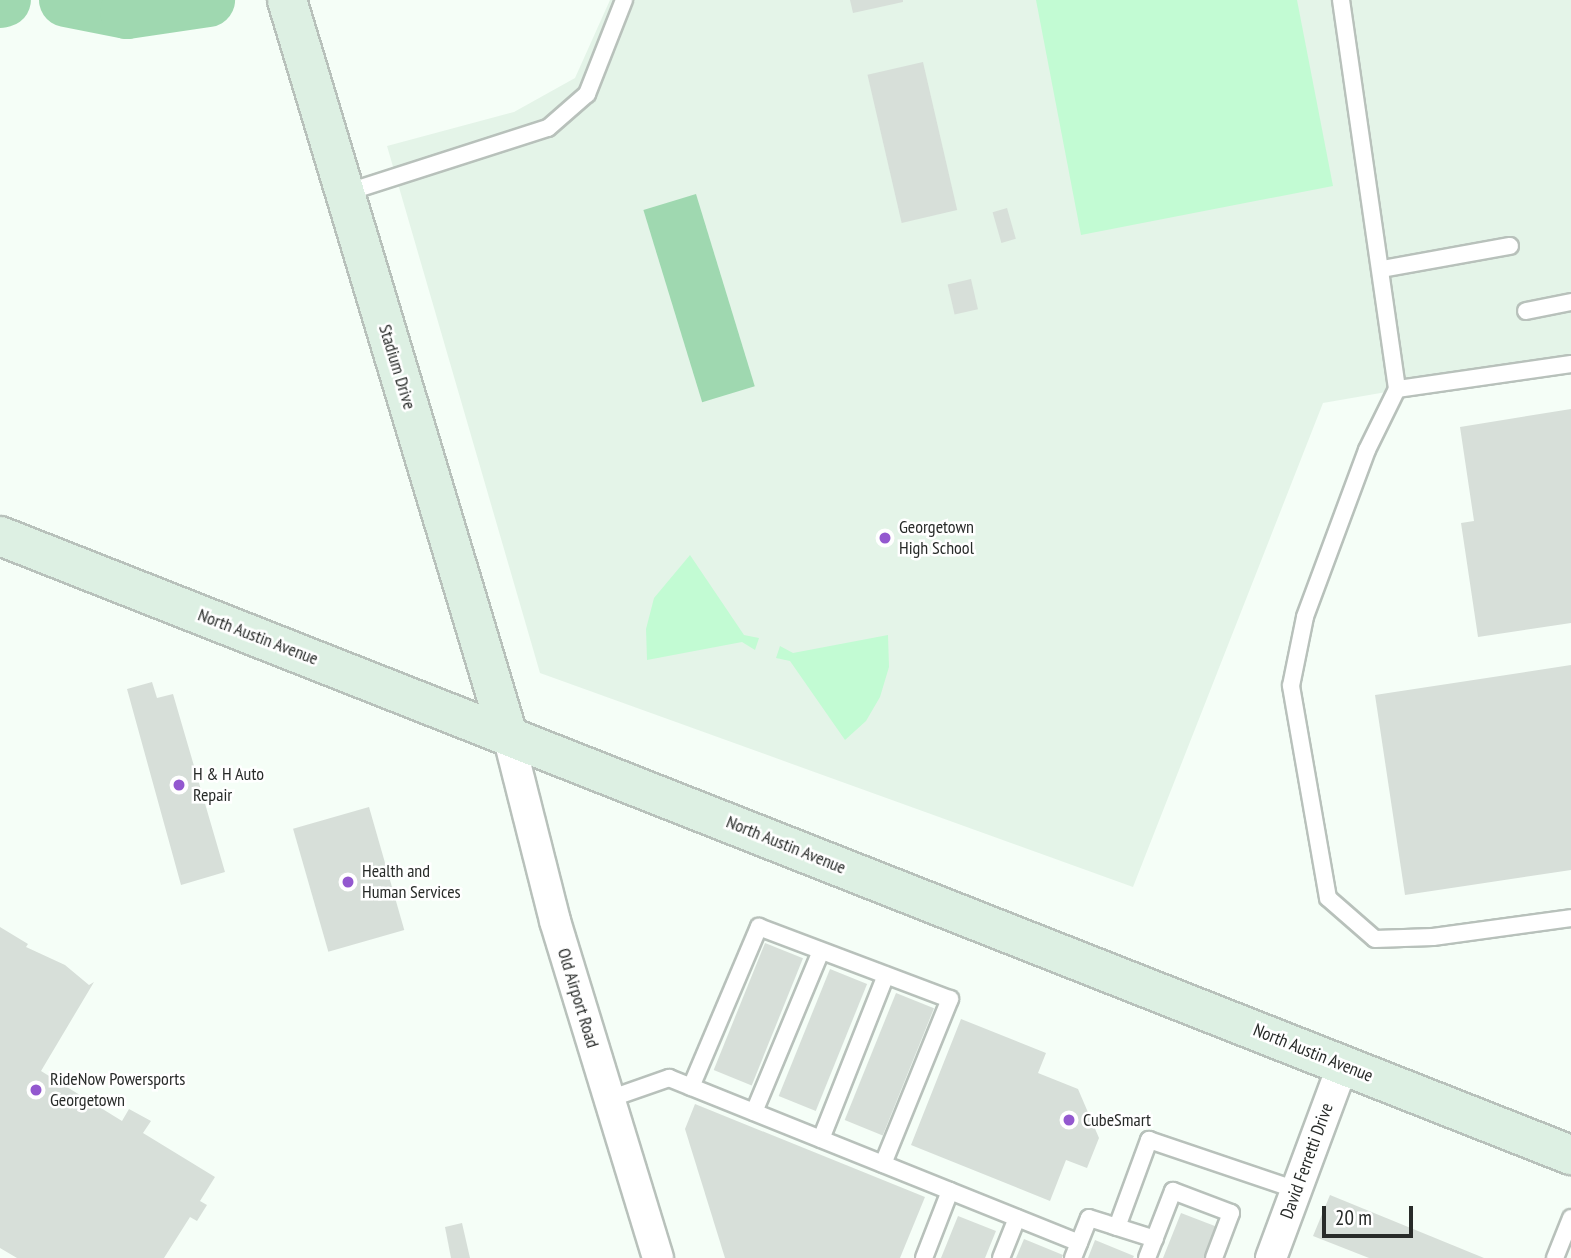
<!DOCTYPE html>
<html>
<head>
<meta charset="utf-8">
<style>
  body { margin:0 }
  #map { position:relative; width:1571px; height:1258px; overflow:hidden; background:#f5fef7; font-family:"PT Sans Narrow",sans-serif }
  div>[style] { position:absolute }
  .built>* { inset:0; background:#e4f4e8 }
  .green>* { inset:0; background:#c2fbd3 }
  .water>* { inset:0; background:#9fd8b0; transform-origin:0 0 }
  .river>* { height:54px; margin:-27px; padding:0 27px; transform-origin:27px; border-radius:27px; background:#9fd8b0 }
  .building>* { inset:0; background:#d7dfd9; transform-origin:0 0 }
  .roads { filter:drop-shadow(2px 0 #b8c1bb) drop-shadow(-2px 0 #b8c1bb) drop-shadow(0 2px #b8c1bb) drop-shadow(0 -2px #b8c1bb) }
  .lane>* { height:16px; margin:-8px; padding:0 8px; transform-origin:8px; border-radius:8px; background:#fff }
  .street>* { height:30px; margin:-15px; padding:0 15px; transform-origin:15px; border-radius:15px; background:#fff }
  .secondary>* { height:38px; margin:-19px; padding:0 19px; transform-origin:19px; border-radius:19px; background:#ddf0e3 }
  .dots>* { width:19px; height:19px; translate:-50% -50%; box-sizing:border-box; border:4px solid #fff; border-radius:50% }
  span { translate:-50% -50%; white-space:nowrap; text-align:center; line-height:1.15; -webkit-text-stroke:5px #fff; paint-order:stroke }
  .street-label { font-size:18px; color:#282b29 }
  .poi-label { font-size:18px; color:#282b29 }
  .left { translate:0 -50%; text-align:left }
  .scale { position:absolute; left:1322px; top:1206px; width:91px; height:32px; box-sizing:border-box; border:4px solid #282b29; border-top:0; padding-left:9px; font-size:21px; line-height:24px; white-space:nowrap; color:#282b29; -webkit-text-stroke:5px #fff; paint-order:stroke }
</style>
</head>
<body>
<div id="map">
  <div class="built">
    <i style="clip-path:polygon(610px 0,1571px 0,1571px 360px,1323px 403px,1133px 887px,540px 673px,387px 146px,514px 112px,575px 78px)"></i>
  </div>
  <div class="green">
    <i style="clip-path:polygon(1036px 0,1297px 0,1333px 186px,1081px 235px)"></i>
    <i style="clip-path:polygon(690px 555px,744px 635px,759px 638px,755px 650px,742px 642px,647px 660px,646px 629px,654px 598px)"></i>
    <i style="clip-path:polygon(888px 635px,889px 667px,880px 697px,866px 721px,845px 740px,790px 661px,776px 658px,780px 646px,793px 653px)"></i>
  </div>
  <div class="water">
    <i style="left:696px;top:194px;width:201px;height:55px;rotate:73deg"></i>
  </div>
  <div class="river">
    <i style="left:66px;top:0;width:62px;rotate:11.1deg"></i>
    <i style="left:127px;top:12px;width:82px;rotate:-8.4deg"></i>
    <i style="left:0;top:1px;width:4px;rotate:-14deg"></i>
  </div>
  <div class="building">
    <i style="clip-path:polygon(850px 0,903px 0,903px 2px,853px 13px)"></i>
    <i style="left:923px;top:62px;width:152px;height:57px;rotate:77deg"></i>
    <i style="left:1007px;top:208px;width:32px;height:15px;rotate:74deg"></i>
    <i style="left:971px;top:279px;width:31px;height:24px;rotate:77deg"></i>
    <i style="clip-path:polygon(1571px 409px,1571px 623px,1478px 637px,1461px 523px,1474px 521px,1460px 427px)"></i>
    <i style="clip-path:polygon(1571px 665px,1571px 870px,1405px 895px,1375px 695px)"></i>
    <i style="clip-path:polygon(152px 682px,157px 698px,173px 694px,225px 872px,181px 885px,127px 689px)"></i>
    <i style="left:369px;top:807px;width:128px;height:79px;rotate:74deg"></i>
    <i style="clip-path:polygon(0 927px,28px 944px,26px 947px,65px 965px,89px 985px,94px 982px,41px 1071px,122px 1121px,129px 1109px,151px 1121px,143px 1133px,215px 1177px,200px 1201px,207px 1205px,197px 1221px,190px 1217px,164px 1258px,17px 1258px,0 1248px)"></i>
    <i style="left:765px;top:943px;width:41px;height:137px;rotate:22deg"></i>
    <i style="left:830px;top:969px;width:40px;height:137px;rotate:22deg"></i>
    <i style="left:896px;top:993px;width:41px;height:137px;rotate:22deg"></i>
    <i style="clip-path:polygon(961px 1019px,1046px 1053px,1038px 1073px,1078px 1089px,1099px 1138px,1087px 1168px,1066px 1160px,1050px 1201px,911px 1145px)"></i>
    <i style="clip-path:polygon(695px 1104px,925px 1197px,900px 1258px,725px 1258px,685px 1129px)"></i>
    <i style="clip-path:polygon(1330px 1195px,1484px 1258px,1369px 1258px,1313px 1236px)"></i>
    <i style="clip-path:polygon(1181px 1213px,1220px 1228px,1208px 1258px,1163px 1258px)"></i>
    <i style="clip-path:polygon(958px 1216px,996px 1231px,985px 1258px,941px 1258px)"></i>
    <i style="clip-path:polygon(462px 1223px,470px 1258px,451px 1258px,445px 1227px)"></i>
    <i style="clip-path:polygon(1024px 1239px,1063px 1255px,1062px 1258px,1016px 1258px)"></i>
    <i style="clip-path:polygon(1095px 1240px,1134px 1256px,1133px 1258px,1088px 1258px)"></i>
  </div>
  <div class="roads">
    <div class="lane">
      <i style="left:1341px;top:0;width:393px;rotate:81.8deg"></i>
      <i style="left:345px;top:193px;width:213px;rotate:-17.8deg"></i>
      <i style="left:548px;top:128px;width:52px;rotate:-41.1deg"></i>
      <i style="left:587px;top:94px;width:101px;rotate:-68.5deg"></i>
      <i style="left:1382px;top:269px;width:130px;rotate:-10.2deg"></i>
      <i style="left:1526px;top:311px;width:46px;rotate:-11.3deg"></i>
      <i style="left:1571px;top:364px;width:176px;rotate:171.8deg"></i>
      <i style="left:1397px;top:389px;width:68px;rotate:116.2deg"></i>
      <i style="left:1367px;top:450px;width:178px;rotate:110.4deg"></i>
      <i style="left:1305px;top:617px;width:70px;rotate:101.5deg"></i>
      <i style="left:1291px;top:686px;width:215px;rotate:80.1deg"></i>
      <i style="left:1328px;top:898px;width:62px;rotate:41.1deg"></i>
      <i style="left:1375px;top:939px;width:58px;rotate:-2deg"></i>
      <i style="left:1433px;top:937px;width:139px;rotate:-7.8deg"></i>
      <i style="left:691px;top:1087px;width:174px;rotate:-67deg"></i>
      <i style="left:759px;top:927px;width:204px;rotate:20.7deg"></i>
      <i style="left:950px;top:999px;width:178px;rotate:112.1deg"></i>
      <i style="left:609px;top:1099px;width:64px;rotate:-19.3deg"></i>
      <i style="left:669px;top:1078px;width:442px;rotate:21.9deg"></i>
      <i style="left:754px;top:1112px;width:174px;rotate:-67.4deg"></i>
      <i style="left:821px;top:1139px;width:176px;rotate:-68.4deg"></i>
      <i style="left:1117px;top:1227px;width:93px;rotate:-69.8deg"></i>
      <i style="left:1149px;top:1140px;width:156px;rotate:18.7deg"></i>
      <i style="left:924px;top:1258px;width:72px;rotate:-68.8deg"></i>
      <i style="left:1001px;top:1258px;width:43px;rotate:-68.2deg"></i>
      <i style="left:1073px;top:1258px;width:43px;rotate:-68.2deg"></i>
      <i style="left:1089px;top:1218px;width:69px;rotate:17.7deg"></i>
      <i style="left:1147px;top:1258px;width:72px;rotate:-68.8deg"></i>
      <i style="left:1173px;top:1191px;width:62px;rotate:20.8deg"></i>
      <i style="left:1231px;top:1213px;width:48px;rotate:110.7deg"></i>
      <i style="left:1555px;top:1258px;width:43px;rotate:-68.2deg"></i>
    </div>
    <div class="street">
      <i style="left:508px;top:735px;width:192px;rotate:75.8deg"></i>
      <i style="left:555px;top:921px;width:352px;rotate:73deg"></i>
      <i style="left:1271px;top:1258px;width:207px;rotate:-69.6deg"></i>
    </div>
    <div class="secondary">
      <i style="left:287px;top:0;width:768px;rotate:73.27deg"></i>
      <i style="left:0;top:536px;width:1689px;rotate:21.51deg"></i>
    </div>
  </div>
  <div class="dots">
    <i style="left:885px;top:538px;background:#9358cf"></i>
    <i style="left:179px;top:785px;background:#9358cf"></i>
    <i style="left:348px;top:882px;background:#9358cf"></i>
    <i style="left:36px;top:1090px;background:#9358cf"></i>
    <i style="left:1069px;top:1120px;background:#9358cf"></i>
  </div>
  <div class="street-label">
    <span style="left:397px;top:367px;rotate:73deg">Stadium Drive</span>
    <span style="left:258px;top:637px;rotate:21deg">North Austin Avenue</span>
    <span style="left:786px;top:845px;rotate:22deg">North Austin Avenue</span>
    <span style="left:578px;top:998px;rotate:73deg">Old Airport Road</span>
    <span style="left:1313px;top:1053px;rotate:22deg">North Austin Avenue</span>
    <span style="left:1307px;top:1161px;rotate:-70deg">David Ferretti Drive</span>
  </div>
  <div class="poi-label">
    <span class="left" style="left:899px;top:538px">Georgetown<br>High School</span>
    <span class="left" style="left:193px;top:785px">H &amp; H Auto<br>Repair</span>
    <span class="left" style="left:362px;top:882px">Health and<br>Human Services</span>
    <span class="left" style="left:50px;top:1090px">RideNow Powersports<br>Georgetown</span>
    <span class="left" style="left:1083px;top:1120px">CubeSmart</span>
  </div>
  <div class="scale">20 m</div>
</div>
</body>
</html>
